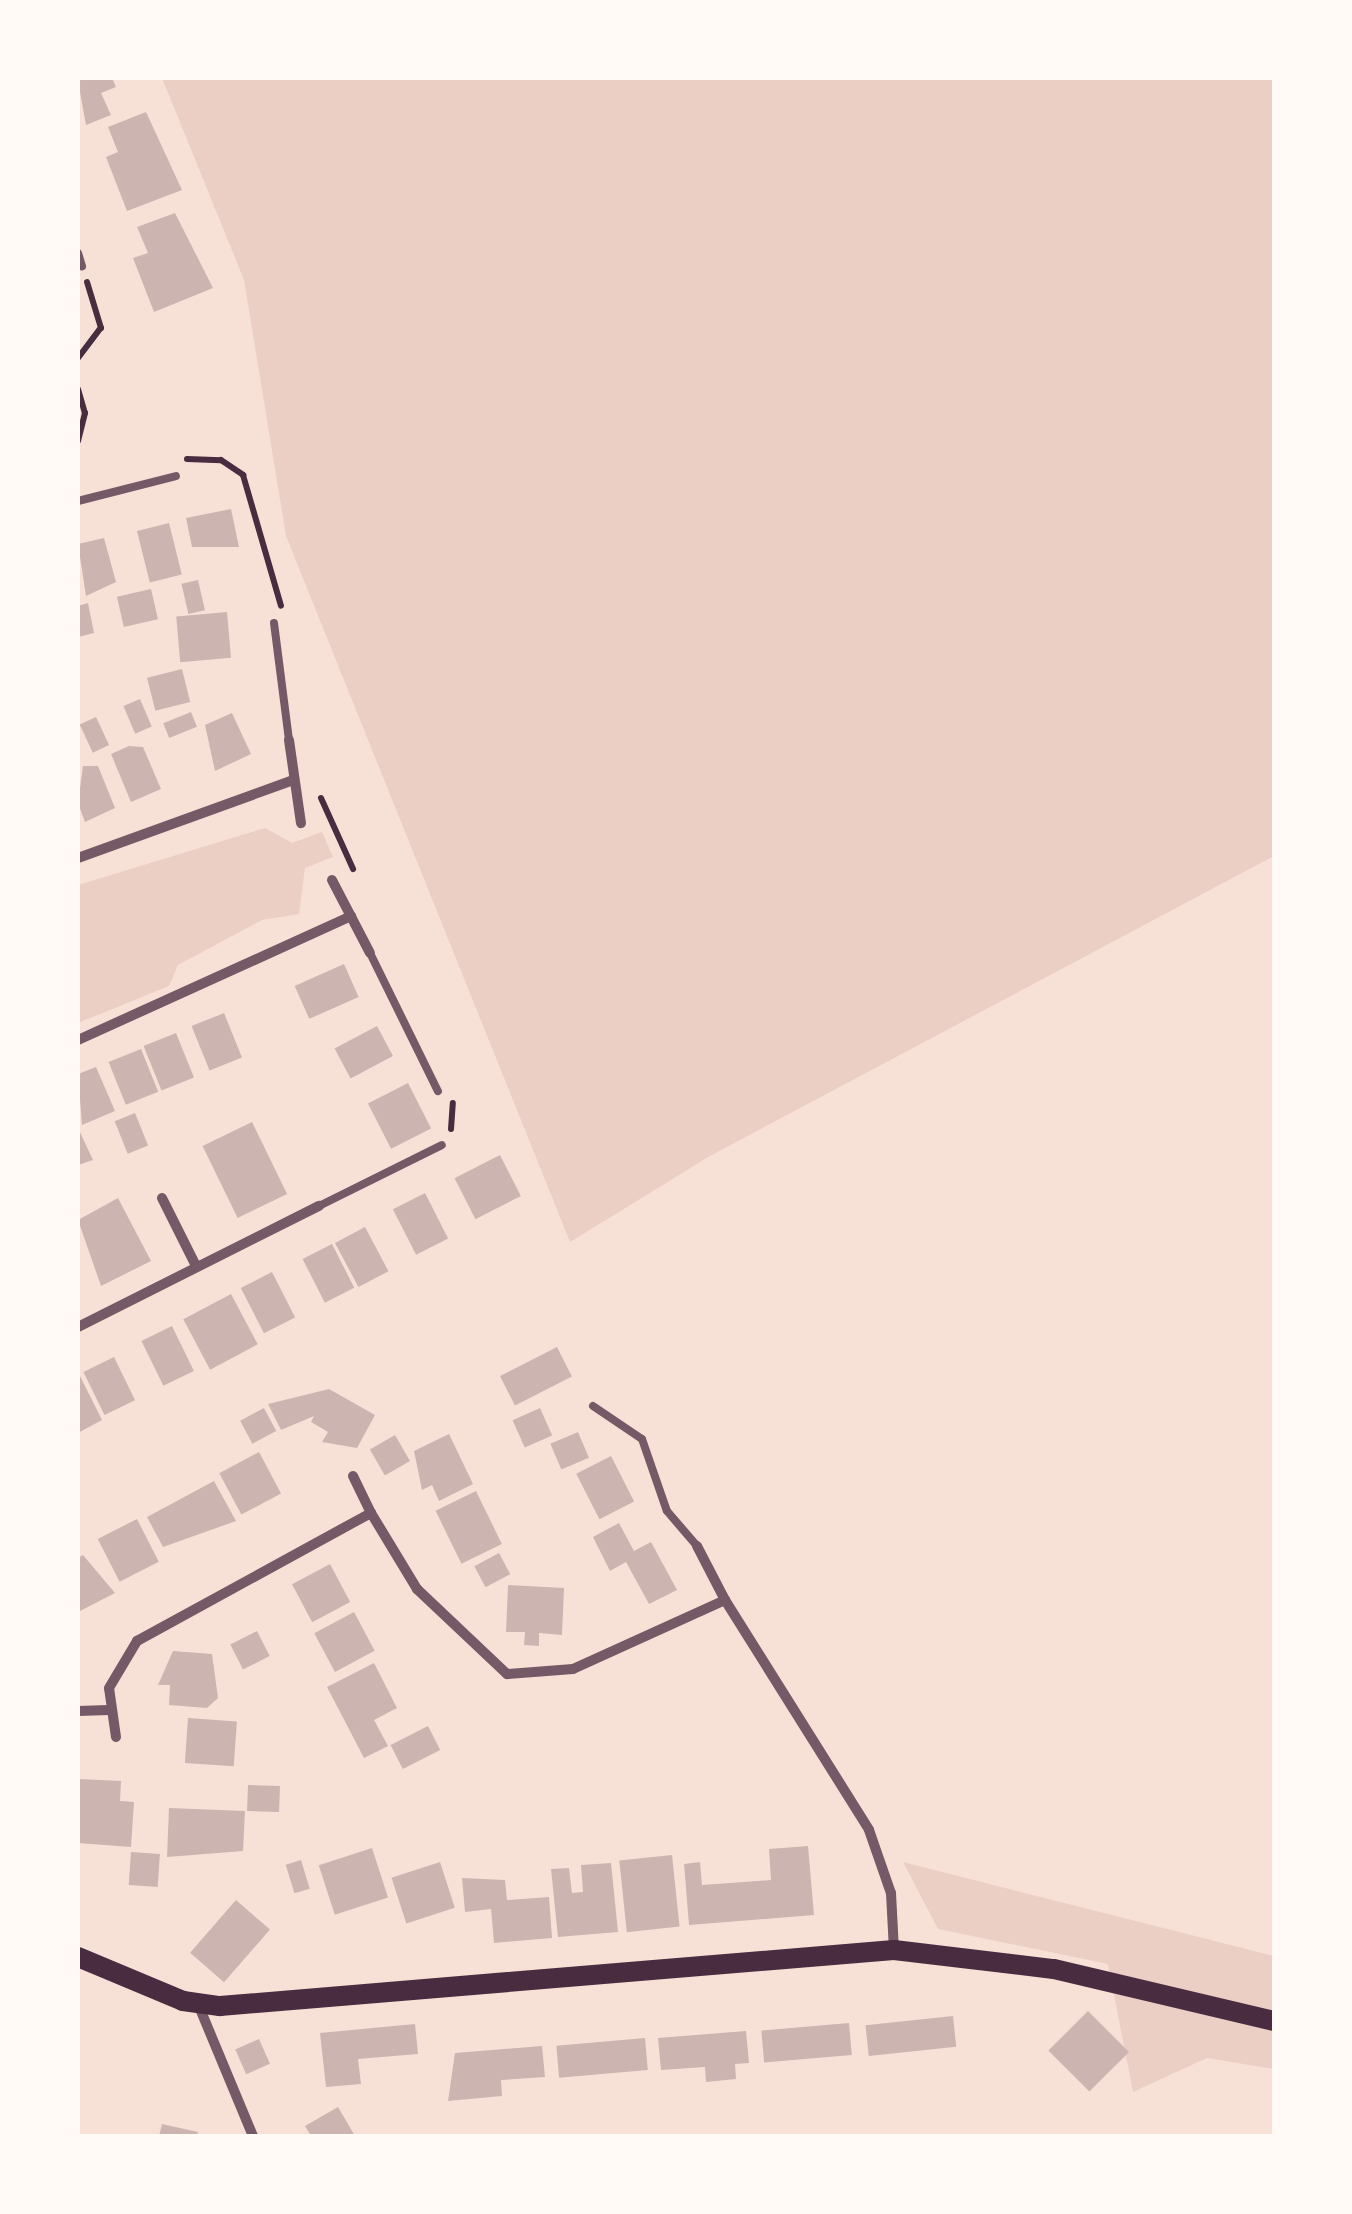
<!DOCTYPE html>
<html>
<head>
<meta charset="utf-8">
<style>
  body { margin:0 }
  #map { position:relative; width:1352px; height:2214px; overflow:hidden; background:#f7e1d7; font-family:"Roboto Serif",serif }
  div>[style] { position:absolute }
  .green>* { inset:0; background:#ebcfc5 }
  .building>* { inset:0; background:#ccb4b1; transform-origin:0 0 }
  .path>* { height:6px; margin:-3px; padding:0 3px; transform-origin:3px; border-radius:3px; background:#4a2c40 }
  .service>* { height:8px; margin:-4px; padding:0 4px; transform-origin:4px; border-radius:4px; background:#755966 }
  .minor>* { height:10px; margin:-5px; padding:0 5px; transform-origin:5px; border-radius:5px; background:#755966 }
  .secondary>* { height:20px; margin:-10px; padding:0 10px; transform-origin:10px; border-radius:10px; background:#4a2c40 }
  span { translate:-50% -50%; white-space:nowrap; text-align:center; line-height:1.15; -webkit-text-stroke:9px #fffaf5; paint-order:stroke }
  .frame { position:absolute; inset:0; border:80px solid #fffaf5; pointer-events:none }
</style>
</head>
<body>
<div id="map">
  <div class="green">
    <i style="clip-path:polygon(162px 78px,1274px 78px,1274px 856px,710px 1156px,570px 1242px,286px 536px,244px 280px)"></i>
    <i style="clip-path:polygon(265px 828px,292px 843px,322px 832px,333px 857px,305px 868px,299px 914px,262px 920px,178px 965px,169px 986px,78px 1023px,78px 885px)"></i>
    <i style="clip-path:polygon(903px 1862px,1274px 1956px,1274px 2069px,1207px 2058px,1133px 2092px,1108px 1964px,938px 1929px)"></i>
  </div>
  <div class="building">
    <i style="clip-path:polygon(87px 78px,112px 78px,116px 87px,101px 93px,111px 115px,86px 125px,78px 81px)"></i>
    <i style="clip-path:polygon(146px 112px,182px 190px,127px 211px,106px 157px,118px 152px,108px 127px)"></i>
    <i style="clip-path:polygon(175px 213px,213px 288px,154px 312px,133px 258px,148px 253px,137px 227px)"></i>
    <i style="clip-path:polygon(231px 509px,239px 547px,192px 547px,186px 518px)"></i>
    <i style="left:169px;top:523px;width:53px;height:33px;rotate:76deg"></i>
    <i style="clip-path:polygon(104px 538px,116px 582px,86px 596px,78px 544px)"></i>
    <i style="left:198px;top:580px;width:31px;height:17px;rotate:77deg"></i>
    <i style="left:151px;top:589px;width:31px;height:35px;rotate:77deg"></i>
    <i style="clip-path:polygon(88px 603px,94px 633px,78px 637px,78px 606px)"></i>
    <i style="left:227px;top:612px;width:46px;height:51px;rotate:85deg"></i>
    <i style="left:182px;top:669px;width:34px;height:36px;rotate:76deg"></i>
    <i style="left:140px;top:699px;width:30px;height:18px;rotate:67deg"></i>
    <i style="left:191px;top:712px;width:16px;height:30px;rotate:68deg"></i>
    <i style="clip-path:polygon(232px 713px,251px 754px,215px 771px,205px 725px)"></i>
    <i style="left:96px;top:717px;width:31px;height:18px;rotate:65deg"></i>
    <i style="clip-path:polygon(129px 746px,143px 747px,161px 789px,131px 802px,111px 754px)"></i>
    <i style="clip-path:polygon(83px 766px,98px 766px,115px 808px,85px 822px,78px 803px)"></i>
    <i style="left:344px;top:964px;width:36px;height:54px;rotate:66deg"></i>
    <i style="left:224px;top:1013px;width:48px;height:35px;rotate:68deg"></i>
    <i style="left:377px;top:1026px;width:34px;height:48px;rotate:62deg"></i>
    <i style="left:176px;top:1033px;width:48px;height:35px;rotate:68deg"></i>
    <i style="left:141px;top:1049px;width:46px;height:35px;rotate:68deg"></i>
    <i style="clip-path:polygon(96px 1067px,115px 1111px,82px 1125px,78px 1074px)"></i>
    <i style="left:408px;top:1083px;width:51px;height:45px;rotate:63deg"></i>
    <i style="left:135px;top:1113px;width:35px;height:22px;rotate:68deg"></i>
    <i style="left:252px;top:1122px;width:80px;height:55px;rotate:64deg"></i>
    <i style="clip-path:polygon(78px 1128px,93px 1160px,78px 1165px)"></i>
    <i style="left:500px;top:1155px;width:46px;height:51px;rotate:63deg"></i>
    <i style="left:425px;top:1193px;width:51px;height:36px;rotate:63deg"></i>
    <i style="clip-path:polygon(118px 1198px,151px 1261px,101px 1286px,78px 1220px)"></i>
    <i style="left:365px;top:1227px;width:50px;height:34px;rotate:62deg"></i>
    <i style="left:332px;top:1244px;width:49px;height:33px;rotate:63deg"></i>
    <i style="left:272px;top:1272px;width:51px;height:35px;rotate:63deg"></i>
    <i style="left:231px;top:1294px;width:57px;height:54px;rotate:62deg"></i>
    <i style="left:172px;top:1326px;width:50px;height:34px;rotate:64deg"></i>
    <i style="left:557px;top:1347px;width:33px;height:64px;rotate:63deg"></i>
    <i style="left:114px;top:1357px;width:48px;height:34px;rotate:64deg"></i>
    <i style="clip-path:polygon(78px 1372px,102px 1420px,78px 1433px)"></i>
    <i style="clip-path:polygon(329px 1389px,375px 1415px,357px 1448px,322px 1442px,328px 1432px,311px 1422px,314px 1416px,281px 1430px,268px 1404px)"></i>
    <i style="left:264px;top:1408px;width:26px;height:27px;rotate:62deg"></i>
    <i style="left:540px;top:1408px;width:30px;height:30px;rotate:66deg"></i>
    <i style="left:578px;top:1432px;width:28px;height:30px;rotate:67deg"></i>
    <i style="clip-path:polygon(449px 1434px,473px 1484px,439px 1501px,432px 1485px,422px 1490px,414px 1451px)"></i>
    <i style="left:395px;top:1435px;width:30px;height:29px;rotate:60deg"></i>
    <i style="left:259px;top:1452px;width:47px;height:45px;rotate:62deg"></i>
    <i style="left:611px;top:1456px;width:51px;height:39px;rotate:63deg"></i>
    <i style="clip-path:polygon(214px 1481px,236px 1521px,163px 1547px,147px 1517px)"></i>
    <i style="left:476px;top:1491px;width:59px;height:45px;rotate:64deg"></i>
    <i style="left:137px;top:1519px;width:48px;height:44px;rotate:63deg"></i>
    <i style="clip-path:polygon(619px 1523px,634px 1551px,651px 1542px,677px 1590px,649px 1604px,626px 1562px,610px 1571px,593px 1537px)"></i>
    <i style="left:499px;top:1553px;width:24px;height:28px;rotate:62deg"></i>
    <i style="clip-path:polygon(83px 1555px,115px 1593px,78px 1612px,78px 1558px)"></i>
    <i style="left:330px;top:1564px;width:43px;height:43px;rotate:62deg"></i>
    <i style="clip-path:polygon(508px 1585px,564px 1588px,562px 1635px,539px 1633px,539px 1646px,524px 1645px,525px 1632px,506px 1632px)"></i>
    <i style="left:354px;top:1612px;width:44px;height:45px;rotate:62deg"></i>
    <i style="left:257px;top:1631px;width:28px;height:30px;rotate:63deg"></i>
    <i style="clip-path:polygon(173px 1651px,212px 1654px,218px 1698px,207px 1708px,169px 1705px,170px 1685px,158px 1685px)"></i>
    <i style="clip-path:polygon(374px 1663px,397px 1708px,374px 1720px,388px 1746px,364px 1758px,327px 1687px)"></i>
    <i style="left:188px;top:1718px;width:49px;height:45px;rotate:4deg"></i>
    <i style="left:428px;top:1726px;width:27px;height:42px;rotate:63deg"></i>
    <i style="clip-path:polygon(79px 1779px,121px 1781px,120px 1801px,134px 1802px,131px 1847px,78px 1843px)"></i>
    <i style="left:248px;top:1785px;width:32px;height:26px;rotate:2deg"></i>
    <i style="clip-path:polygon(169px 1808px,245px 1811px,243px 1851px,167px 1857px)"></i>
    <i style="clip-path:polygon(808px 1846px,814px 1915px,689px 1925px,684px 1864px,700px 1862px,702px 1885px,771px 1880px,769px 1849px)"></i>
    <i style="left:372px;top:1848px;width:52px;height:56px;rotate:72deg"></i>
    <i style="left:131px;top:1852px;width:29px;height:33px;rotate:4deg"></i>
    <i style="left:672px;top:1855px;width:72px;height:53px;rotate:84deg"></i>
    <i style="left:301px;top:1860px;width:30px;height:16px;rotate:73deg"></i>
    <i style="left:440px;top:1862px;width:48px;height:51px;rotate:72deg"></i>
    <i style="clip-path:polygon(611px 1863px,618px 1932px,558px 1937px,551px 1869px,569px 1868px,572px 1893px,583px 1892px,581px 1865px)"></i>
    <i style="clip-path:polygon(462px 1878px,505px 1880px,507px 1900px,549px 1897px,552px 1938px,494px 1943px,491px 1909px,465px 1912px)"></i>
    <i style="left:236px;top:1900px;width:45px;height:70px;rotate:41deg"></i>
    <i style="left:1088px;top:2011px;width:58px;height:56px;rotate:45deg"></i>
    <i style="left:953px;top:2016px;width:31px;height:88px;rotate:84deg"></i>
    <i style="left:849px;top:2023px;width:32px;height:88px;rotate:85deg"></i>
    <i style="clip-path:polygon(415px 2024px,418px 2054px,358px 2059px,361px 2084px,326px 2087px,320px 2033px)"></i>
    <i style="clip-path:polygon(746px 2031px,749px 2063px,735px 2064px,736px 2079px,706px 2082px,705px 2067px,661px 2070px,658px 2038px)"></i>
    <i style="left:645px;top:2038px;width:32px;height:89px;rotate:85deg"></i>
    <i style="left:259px;top:2039px;width:27px;height:26px;rotate:66deg"></i>
    <i style="clip-path:polygon(542px 2046px,545px 2077px,501px 2080px,502px 2096px,448px 2101px,455px 2053px)"></i>
    <i style="clip-path:polygon(338px 2107px,355px 2136px,311px 2136px,305px 2126px)"></i>
    <i style="clip-path:polygon(162px 2124px,198px 2132px,197px 2136px,159px 2136px)"></i>
  </div>
  <div class="path">
    <i style="left:78px;top:358px;width:38px;rotate:-53deg"></i>
    <i style="left:101px;top:328px;width:48px;rotate:-106.9deg"></i>
    <i style="left:78px;top:389px;width:25px;rotate:74deg"></i>
    <i style="left:85px;top:413px;width:29px;rotate:104deg"></i>
    <i style="left:187px;top:459px;width:34px;rotate:2deg"></i>
    <i style="left:221px;top:460px;width:27px;rotate:34deg"></i>
    <i style="left:243px;top:475px;width:136px;rotate:73.8deg"></i>
    <i style="left:321px;top:798px;width:78px;rotate:65.7deg"></i>
    <i style="left:451px;top:1129px;width:26px;rotate:-86deg"></i>
  </div>
  <div class="service">
    <i style="left:78px;top:253px;width:14px;rotate:73deg"></i>
    <i style="left:78px;top:501px;width:101px;rotate:-14.3deg"></i>
    <i style="left:274px;top:623px;width:118px;rotate:82.7deg"></i>
    <i style="left:370px;top:953px;width:154px;rotate:63.8deg"></i>
    <i style="left:319px;top:1206px;width:137px;rotate:-26.4deg"></i>
    <i style="left:593px;top:1406px;width:59px;rotate:34deg"></i>
    <i style="left:642px;top:1439px;width:76px;rotate:70.9deg"></i>
    <i style="left:667px;top:1511px;width:46px;rotate:49.4deg"></i>
  </div>
  <div class="minor">
    <i style="left:289px;top:740px;width:84px;rotate:81.8deg"></i>
    <i style="left:78px;top:858px;width:229px;rotate:-19.9deg"></i>
    <i style="left:332px;top:880px;width:82px;rotate:62.5deg"></i>
    <i style="left:78px;top:1040px;width:300px;rotate:-24.4deg"></i>
    <i style="left:162px;top:1198px;width:76px;rotate:63.4deg"></i>
    <i style="left:78px;top:1327px;width:270px;rotate:-26.7deg"></i>
    <i style="left:353px;top:1476px;width:41px;rotate:64.1deg"></i>
    <i style="left:697px;top:1546px;width:61px;rotate:62.6deg"></i>
    <i style="left:78px;top:1711px;width:31px;rotate:-2deg"></i>
    <i style="left:116px;top:1737px;width:49px;rotate:-98.1deg"></i>
    <i style="left:109px;top:1688px;width:55px;rotate:-59.2deg"></i>
    <i style="left:137px;top:1641px;width:267px;rotate:-28.7deg"></i>
    <i style="left:371px;top:1513px;width:89px;rotate:58.8deg"></i>
    <i style="left:417px;top:1589px;width:124px;rotate:43.4deg"></i>
    <i style="left:507px;top:1674px;width:66px;rotate:-4.3deg"></i>
    <i style="left:573px;top:1669px;width:167px;rotate:-24.4deg"></i>
    <i style="left:725px;top:1600px;width:271px;rotate:57.9deg"></i>
    <i style="left:869px;top:1830px;width:67px;rotate:70.8deg"></i>
    <i style="left:891px;top:1893px;width:57px;rotate:87deg"></i>
    <i style="left:198px;top:2004px;width:143px;rotate:67.4deg"></i>
  </div>
  <div class="secondary">
    <i style="left:78px;top:1957px;width:114px;rotate:22.7deg"></i>
    <i style="left:183px;top:2001px;width:37px;rotate:8deg"></i>
    <i style="left:220px;top:2006px;width:676px;rotate:-4.75deg"></i>
    <i style="left:894px;top:1950px;width:161px;rotate:6.8deg"></i>
    <i style="left:1054px;top:1969px;width:226px;rotate:13.3deg"></i>
  </div>
  <div class="frame"></div>
</div>
</body>
</html>
